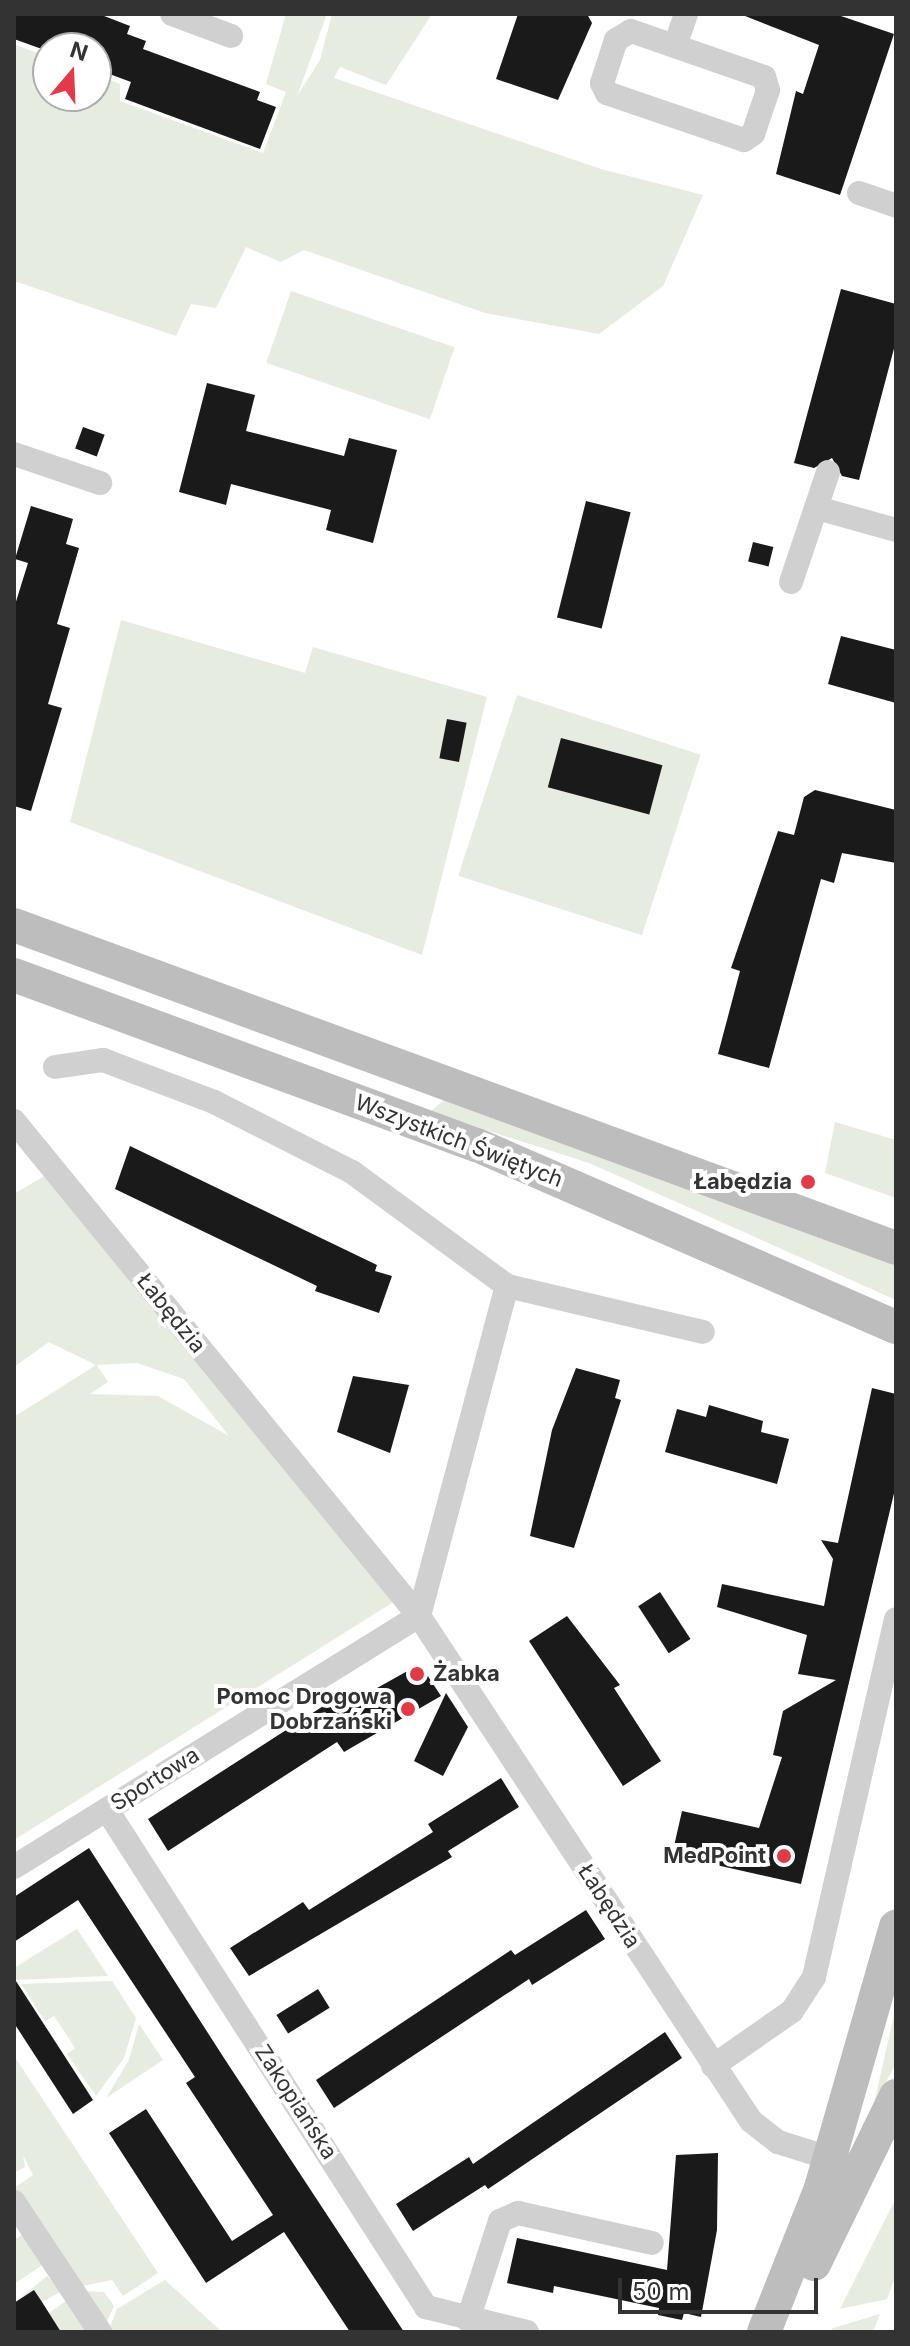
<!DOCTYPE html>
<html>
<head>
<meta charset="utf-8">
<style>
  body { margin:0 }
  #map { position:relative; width:910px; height:2346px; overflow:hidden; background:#fff; font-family:Inter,sans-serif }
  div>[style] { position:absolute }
  .green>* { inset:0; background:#e6ecdf; transform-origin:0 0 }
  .building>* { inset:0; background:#1a1a1a; transform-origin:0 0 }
  .street>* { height:24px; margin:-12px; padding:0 12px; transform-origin:12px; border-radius:12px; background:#d0d0d0 }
  .secondary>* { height:34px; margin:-17px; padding:0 17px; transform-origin:17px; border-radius:17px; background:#bdbdbd }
  .dots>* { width:22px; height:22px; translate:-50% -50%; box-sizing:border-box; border:4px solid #fff; border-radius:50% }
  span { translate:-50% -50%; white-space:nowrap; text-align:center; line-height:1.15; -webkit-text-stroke:8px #fff; paint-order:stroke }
  .street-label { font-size:22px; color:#333 }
  .poi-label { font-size:22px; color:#333; font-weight:700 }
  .right { translate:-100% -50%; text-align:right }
  .left { translate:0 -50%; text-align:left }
  .frame { position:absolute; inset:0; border:16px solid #333; pointer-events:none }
  .north { position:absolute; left:32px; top:32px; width:80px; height:80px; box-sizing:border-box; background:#fff; border:2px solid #adadad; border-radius:50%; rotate:19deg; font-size:22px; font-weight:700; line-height:32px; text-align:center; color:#333 }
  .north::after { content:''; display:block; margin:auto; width:28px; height:36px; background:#e63946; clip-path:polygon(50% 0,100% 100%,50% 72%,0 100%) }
  .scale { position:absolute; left:618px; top:2278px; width:200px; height:36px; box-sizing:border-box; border:4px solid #333; border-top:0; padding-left:10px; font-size:24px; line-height:28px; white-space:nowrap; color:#333; -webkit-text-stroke:6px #fff; paint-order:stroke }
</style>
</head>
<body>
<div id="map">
  <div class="green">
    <i style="clip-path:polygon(286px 14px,327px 14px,297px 96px,320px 60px,332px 14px,432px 14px,386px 85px,340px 67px,334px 78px,601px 169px,703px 195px,663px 286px,599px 334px,485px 313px,304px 250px,281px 262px,246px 247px,216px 308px,191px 304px,176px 336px,14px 281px,14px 44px,48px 57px,48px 96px,96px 96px,96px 75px,120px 84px,120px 101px,263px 153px,286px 92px,266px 84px)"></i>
    <i style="left:291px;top:291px;width:173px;height:76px;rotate:19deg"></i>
    <i style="clip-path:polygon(121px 620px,305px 673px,313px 647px,487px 697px,422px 955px,70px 822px)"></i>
    <i style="left:517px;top:695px;width:193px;height:190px;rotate:18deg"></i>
    <i style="clip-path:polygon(445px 1099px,896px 1264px,896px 1300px,589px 1163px,430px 1112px)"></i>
    <i style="clip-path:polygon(835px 1122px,896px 1140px,896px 1198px,825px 1173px)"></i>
    <i style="clip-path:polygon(evenodd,44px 1176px,395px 1601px,14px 1840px,14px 1417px,96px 1365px,49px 1342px,14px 1367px,14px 1194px,44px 1176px,137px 1363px,184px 1379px,229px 1436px,158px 1396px,90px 1394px,108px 1382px,97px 1365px,137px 1363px)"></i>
    <i style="clip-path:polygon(77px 1929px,108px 1976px,14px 1980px,14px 1968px)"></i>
    <i style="clip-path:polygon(112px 1981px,136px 2018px,124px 2058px,96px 2096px,67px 2054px,75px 2048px,54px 2016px,45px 2021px,21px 1984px)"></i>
    <i style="clip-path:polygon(896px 2006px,896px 2064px,875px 2101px,875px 2099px)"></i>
    <i style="clip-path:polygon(139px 2024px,163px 2060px,106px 2098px,129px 2060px)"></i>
    <i style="clip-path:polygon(14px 2056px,158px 2273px,123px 2296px,112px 2280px,78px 2287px,14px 2188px,33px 2175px,23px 2155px,25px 2167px,14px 2173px)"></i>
    <i style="clip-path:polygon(896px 2198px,896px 2275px,887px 2299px,840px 2309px)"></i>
    <i style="clip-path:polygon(25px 2233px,44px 2264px,14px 2284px,14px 2240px)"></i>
    <i style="clip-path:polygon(47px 2276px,62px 2291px,42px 2302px,14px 2303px)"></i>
    <i style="clip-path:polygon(165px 2280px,222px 2332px,108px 2332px,117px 2309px)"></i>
    <i style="clip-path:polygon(80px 2291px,104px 2292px,114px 2306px,104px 2328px)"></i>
    <i style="clip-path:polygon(67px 2300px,89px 2332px,61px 2332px,49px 2313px)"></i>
    <i style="clip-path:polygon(880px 2314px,873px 2332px,830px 2332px,833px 2328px)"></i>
  </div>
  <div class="building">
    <i style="clip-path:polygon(14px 14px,99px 14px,130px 26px,127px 34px,146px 41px,143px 49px,260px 92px,257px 100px,276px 107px,260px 149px,125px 99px,131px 82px,96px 69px,96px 48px,39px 48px,14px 39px)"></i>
    <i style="clip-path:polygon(518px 14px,587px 14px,592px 23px,558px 100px,496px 79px)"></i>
    <i style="clip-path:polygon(740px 14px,835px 14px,894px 34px,840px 195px,776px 174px,796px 91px,803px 94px,819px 45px)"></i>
    <i style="clip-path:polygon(841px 289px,896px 304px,896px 341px,859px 480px,842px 476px,832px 458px,814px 468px,794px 463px)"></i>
    <i style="clip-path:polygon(207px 383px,255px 395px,246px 431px,344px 456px,349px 438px,397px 450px,373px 543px,326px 530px,331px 510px,231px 484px,226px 505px,179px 492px)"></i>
    <i style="left:83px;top:427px;width:23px;height:23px;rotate:20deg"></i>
    <i style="left:586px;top:501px;width:46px;height:120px;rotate:14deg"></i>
    <i style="clip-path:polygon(31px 506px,73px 519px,66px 544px,79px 548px,57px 624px,70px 628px,48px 704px,62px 708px,31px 811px,14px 806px,14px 608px,28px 563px,15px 559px)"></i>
    <i style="left:753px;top:542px;width:21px;height:20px;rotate:14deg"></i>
    <i style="clip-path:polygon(841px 636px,896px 650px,896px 703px,828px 684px)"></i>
    <i style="left:447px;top:719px;width:20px;height:40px;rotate:11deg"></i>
    <i style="left:561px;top:738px;width:105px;height:51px;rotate:15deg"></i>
    <i style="clip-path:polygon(815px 790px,896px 810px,896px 863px,842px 853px,834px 883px,821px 879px,769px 1068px,718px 1054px,740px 971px,731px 968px,778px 831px,794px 835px,804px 797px)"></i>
    <i style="clip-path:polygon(130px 1146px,377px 1265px,375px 1271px,392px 1276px,379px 1313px,315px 1291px,317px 1286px,115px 1189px)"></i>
    <i style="clip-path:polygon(576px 1368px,620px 1380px,615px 1398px,621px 1400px,574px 1548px,530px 1536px,552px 1430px)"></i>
    <i style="clip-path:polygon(353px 1376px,409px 1385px,390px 1453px,337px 1432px)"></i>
    <i style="clip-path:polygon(872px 1388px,896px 1394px,896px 1485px,801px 1884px,672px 1855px,682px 1811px,759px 1828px,782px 1757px,773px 1755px,783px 1711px,836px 1680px,798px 1674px,807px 1635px,717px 1607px,722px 1584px,824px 1606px,833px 1559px,821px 1540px,838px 1543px)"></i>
    <i style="clip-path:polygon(709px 1405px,763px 1421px,761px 1432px,789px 1439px,777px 1484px,665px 1452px,677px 1409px,706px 1417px)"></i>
    <i style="left:660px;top:1592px;width:56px;height:26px;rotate:57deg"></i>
    <i style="clip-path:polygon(567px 1616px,620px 1685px,614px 1688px,661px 1761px,623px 1786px,529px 1641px)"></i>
    <i style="clip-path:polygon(420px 1664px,441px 1696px,344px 1752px,337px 1742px,168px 1851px,148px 1819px,345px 1692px,352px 1702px)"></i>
    <i style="clip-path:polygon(446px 1693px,468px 1727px,443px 1776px,414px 1761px)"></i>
    <i style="clip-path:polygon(501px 1778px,519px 1807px,448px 1851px,452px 1857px,249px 1976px,230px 1948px,303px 1902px,309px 1910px,433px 1832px,428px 1824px)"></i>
    <i style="clip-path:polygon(89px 1848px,224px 2058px,404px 2332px,350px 2332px,284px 2232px,206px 2283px,109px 2133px,146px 2109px,232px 2241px,273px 2215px,186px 2083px,195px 2077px,78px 1900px,14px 1942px,14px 1897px)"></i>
    <i style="clip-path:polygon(586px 1910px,605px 1939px,532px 1985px,529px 1979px,334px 2108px,316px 2080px,511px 1950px,515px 1955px)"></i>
    <i style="clip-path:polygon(14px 1978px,93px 2100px,73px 2114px,14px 2023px)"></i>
    <i style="left:318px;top:1989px;width:22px;height:49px;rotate:58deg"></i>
    <i style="clip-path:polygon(665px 2032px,682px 2058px,488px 2189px,485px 2185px,413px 2231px,396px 2204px,469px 2157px,473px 2164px)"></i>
    <i style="clip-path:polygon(718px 2153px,717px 2230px,701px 2317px,684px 2313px,682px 2320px,658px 2315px,659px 2308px,554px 2286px,553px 2293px,507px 2283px,517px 2238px,667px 2270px,676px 2155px)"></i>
    <i style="clip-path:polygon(34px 2290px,42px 2302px,61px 2332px,14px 2332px,14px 2303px)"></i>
  </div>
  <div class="street">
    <i style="left:172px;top:14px;width:63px;rotate:20.4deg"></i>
    <i style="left:631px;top:31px;width:141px;rotate:19.1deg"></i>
    <i style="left:764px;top:77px;width:14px;rotate:73deg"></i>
    <i style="left:768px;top:90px;width:46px;rotate:108.8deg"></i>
    <i style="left:753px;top:134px;width:11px;rotate:146deg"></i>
    <i style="left:744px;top:140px;width:145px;rotate:-161.1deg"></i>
    <i style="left:607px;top:93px;width:11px;rotate:-117deg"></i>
    <i style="left:602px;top:83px;width:45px;rotate:-72deg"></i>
    <i style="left:616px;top:40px;width:17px;rotate:-31deg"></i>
    <i style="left:675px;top:46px;width:34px;rotate:-71deg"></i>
    <i style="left:859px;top:193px;width:39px;rotate:19deg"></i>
    <i style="left:14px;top:454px;width:91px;rotate:18.6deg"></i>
    <i style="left:817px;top:508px;width:82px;rotate:15.6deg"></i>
    <i style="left:791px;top:582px;width:116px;rotate:-71.4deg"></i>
    <i style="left:55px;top:1067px;width:49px;rotate:-8.3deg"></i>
    <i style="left:103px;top:1060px;width:119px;rotate:20.7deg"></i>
    <i style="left:214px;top:1102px;width:155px;rotate:26.9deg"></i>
    <i style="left:352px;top:1172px;width:192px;rotate:36.3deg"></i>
    <i style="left:507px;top:1286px;width:201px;rotate:13.2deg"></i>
    <i style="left:14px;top:1121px;width:640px;rotate:50.71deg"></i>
    <i style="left:419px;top:1616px;width:604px;rotate:56.68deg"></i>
    <i style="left:751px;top:2121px;width:34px;rotate:38deg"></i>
    <i style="left:778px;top:2142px;width:67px;rotate:17.4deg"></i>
    <i style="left:419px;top:1616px;width:342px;rotate:-75.1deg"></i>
    <i style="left:107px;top:1810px;width:591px;rotate:57.31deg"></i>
    <i style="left:426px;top:2307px;width:104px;rotate:13.9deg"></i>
    <i style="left:14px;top:1867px;width:476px;rotate:-31.8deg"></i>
    <i style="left:713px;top:2066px;width:96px;rotate:-34.8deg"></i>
    <i style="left:792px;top:2011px;width:40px;rotate:-57.1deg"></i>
    <i style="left:814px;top:1977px;width:367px;rotate:-77.1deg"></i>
    <i style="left:14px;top:2202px;width:156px;rotate:56.5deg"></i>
    <i style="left:468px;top:2320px;width:104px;rotate:-72.1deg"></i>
    <i style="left:500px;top:2221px;width:20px;rotate:-24deg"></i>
    <i style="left:518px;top:2213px;width:137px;rotate:12.6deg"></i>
  </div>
  <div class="secondary">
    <i style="left:14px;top:925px;width:939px;rotate:20.11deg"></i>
    <i style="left:14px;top:975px;width:493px;rotate:20.2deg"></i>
    <i style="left:477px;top:1145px;width:457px;rotate:23.5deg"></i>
    <i style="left:814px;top:2264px;width:187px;rotate:-64deg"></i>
    <i style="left:764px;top:2332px;width:155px;rotate:-68.4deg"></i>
    <i style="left:821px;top:2188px;width:272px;rotate:-74deg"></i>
  </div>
  <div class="dots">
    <i style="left:808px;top:1182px;background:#e63946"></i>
    <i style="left:417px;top:1674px;background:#e63946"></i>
    <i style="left:408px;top:1709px;background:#e63946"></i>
    <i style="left:784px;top:1856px;background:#e63946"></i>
  </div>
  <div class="street-label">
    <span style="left:459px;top:1141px;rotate:21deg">Wszystkich Świętych</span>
    <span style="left:171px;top:1313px;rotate:51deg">Łabędzia</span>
    <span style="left:155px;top:1779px;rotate:-32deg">Sportowa</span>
    <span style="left:609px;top:1906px;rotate:57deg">Łabędzia</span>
    <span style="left:296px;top:2102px;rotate:57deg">Zakopiańska</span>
  </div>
  <div class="poi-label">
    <span class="right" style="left:792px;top:1182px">Łabędzia</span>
    <span class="left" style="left:433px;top:1674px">Żabka</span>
    <span class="right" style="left:392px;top:1709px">Pomoc Drogowa<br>Dobrzański</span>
    <span class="right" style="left:766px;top:1856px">MedPoint</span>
  </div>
  <div class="frame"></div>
  <div class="north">N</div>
  <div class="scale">50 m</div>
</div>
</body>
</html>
